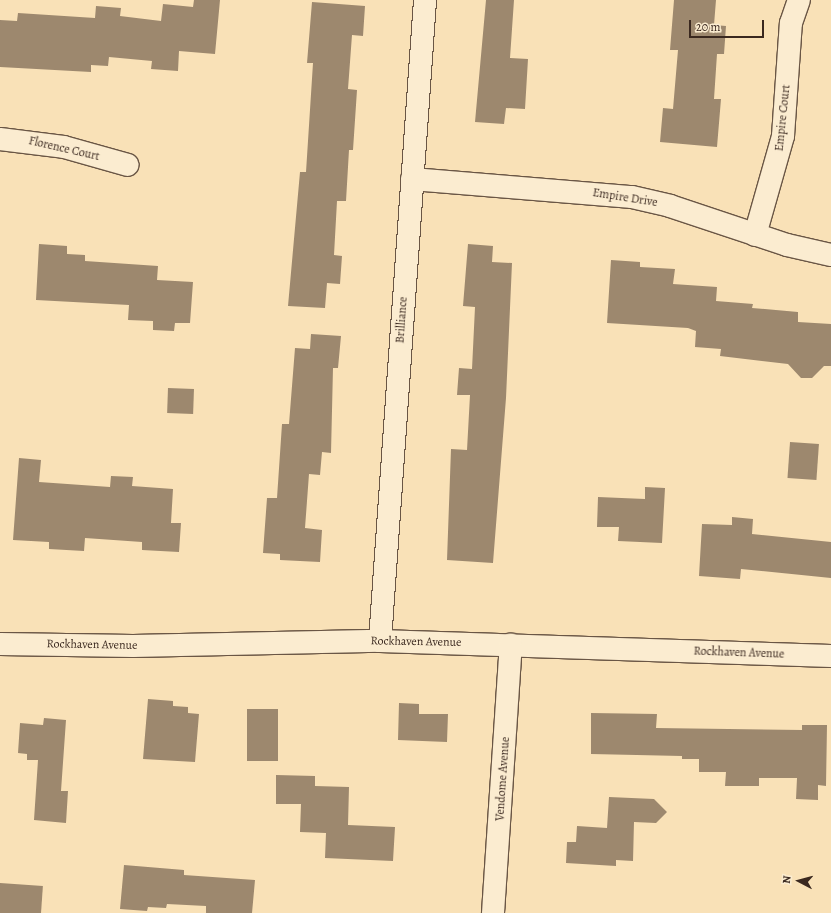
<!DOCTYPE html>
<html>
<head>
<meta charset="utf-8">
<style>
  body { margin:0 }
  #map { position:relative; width:831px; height:913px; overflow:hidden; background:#f9e1b7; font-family:Alegreya,serif }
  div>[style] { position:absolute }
  .building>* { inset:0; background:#9d886e; transform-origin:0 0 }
  .roads { filter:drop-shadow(1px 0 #6a5645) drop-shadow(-1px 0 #6a5645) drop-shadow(0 1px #6a5645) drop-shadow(0 -1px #6a5645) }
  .minor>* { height:22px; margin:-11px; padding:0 11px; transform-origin:11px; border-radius:11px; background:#fbecd0 }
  span { translate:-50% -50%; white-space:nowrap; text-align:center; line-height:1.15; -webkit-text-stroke:3.5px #fbecd0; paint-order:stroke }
  .street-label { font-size:12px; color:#3a281f }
  .north { position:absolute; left:779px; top:861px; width:40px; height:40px; -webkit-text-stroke:3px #fbecd0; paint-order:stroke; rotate:276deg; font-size:11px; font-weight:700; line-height:16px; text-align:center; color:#3a281f }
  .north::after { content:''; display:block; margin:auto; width:14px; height:18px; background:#3a281f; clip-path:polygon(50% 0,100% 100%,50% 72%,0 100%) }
  .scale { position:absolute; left:689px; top:20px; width:75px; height:18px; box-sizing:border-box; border:2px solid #3a281f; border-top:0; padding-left:5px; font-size:12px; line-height:14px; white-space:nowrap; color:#3a281f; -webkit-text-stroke:3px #fbecd0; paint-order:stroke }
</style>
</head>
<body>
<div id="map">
  <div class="building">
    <i style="clip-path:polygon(194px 0,220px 0,215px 54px,179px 51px,178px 71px,151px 69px,152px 61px,109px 57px,108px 66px,91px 65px,91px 72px,0 67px,0 20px,17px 21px,18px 13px,95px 18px,96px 6px,121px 8px,120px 16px,161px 21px,163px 4px,193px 7px)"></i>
    <i style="clip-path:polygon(486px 0,514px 0,510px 58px,528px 59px,525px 109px,506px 108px,504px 124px,475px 122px)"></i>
    <i style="clip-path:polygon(674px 0,716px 0,714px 25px,726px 26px,724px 54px,717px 54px,714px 99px,721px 99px,717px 147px,660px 142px,663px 108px,673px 109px,678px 50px,670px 50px)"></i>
    <i style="clip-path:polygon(312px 2px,365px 6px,363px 36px,352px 35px,348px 89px,357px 90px,353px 150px,349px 150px,346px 201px,337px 201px,334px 255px,342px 256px,340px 284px,327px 283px,325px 308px,288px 306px,300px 172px,306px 172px,313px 63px,307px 63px)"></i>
    <i style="clip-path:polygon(39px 244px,67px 246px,67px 254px,85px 255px,85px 261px,158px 266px,157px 280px,193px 282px,190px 323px,175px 323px,174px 331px,153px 330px,153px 321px,128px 320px,129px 305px,36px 300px)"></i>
    <i style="clip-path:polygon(468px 244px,493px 246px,492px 262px,512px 263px,506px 398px,493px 563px,447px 560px,451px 449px,467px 450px,470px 395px,457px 395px,459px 368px,472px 369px,475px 307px,463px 306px)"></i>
    <i style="clip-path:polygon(611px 260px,640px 262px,640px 267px,675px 269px,673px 284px,717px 287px,716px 301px,753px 304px,752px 308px,798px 312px,798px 322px,831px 324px,831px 366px,824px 366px,812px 378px,801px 378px,788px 364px,720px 356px,721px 349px,695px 347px,696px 331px,688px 328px,607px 323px)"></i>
    <i style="clip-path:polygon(311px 334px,341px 336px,338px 368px,333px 368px,331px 453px,322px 452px,320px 475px,309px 474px,305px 528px,322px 530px,320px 562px,280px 560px,280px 554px,263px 553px,267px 498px,277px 498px,282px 424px,289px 424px,295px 348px,310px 349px)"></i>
    <i style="left:168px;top:388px;width:26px;height:25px;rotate:2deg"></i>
    <i style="left:790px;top:442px;width:29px;height:36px;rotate:4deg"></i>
    <i style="clip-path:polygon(19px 458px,41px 460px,39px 482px,110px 487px,111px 476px,133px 477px,132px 486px,173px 489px,171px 523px,181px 523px,179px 552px,142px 550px,142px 542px,85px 538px,84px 551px,49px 549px,49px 542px,13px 540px)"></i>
    <i style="clip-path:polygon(645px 487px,665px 488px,662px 543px,618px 541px,619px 527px,597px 527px,598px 497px,645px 499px)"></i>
    <i style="clip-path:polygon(732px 517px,753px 519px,752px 534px,831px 542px,831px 578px,741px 569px,740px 579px,699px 576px,702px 524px,732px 525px)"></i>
    <i style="clip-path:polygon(148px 699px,173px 701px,173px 706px,188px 707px,188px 713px,199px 714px,195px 762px,143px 759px)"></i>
    <i style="clip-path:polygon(399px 703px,419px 704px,419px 714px,448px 714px,447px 742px,398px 740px)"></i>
    <i style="left:247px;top:709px;width:31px;height:52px"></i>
    <i style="clip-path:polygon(591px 713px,657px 714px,656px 728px,802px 730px,802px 725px,827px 725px,826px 786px,818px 785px,818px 800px,796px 799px,797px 778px,759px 778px,759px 786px,725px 786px,726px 772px,699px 772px,699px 759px,682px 759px,682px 756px,591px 754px)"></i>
    <i style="clip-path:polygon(44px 718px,66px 720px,61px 791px,68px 791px,66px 823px,34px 820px,38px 760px,27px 760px,27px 754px,18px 753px,20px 723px,43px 725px)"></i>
    <i style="clip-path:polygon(276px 775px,315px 776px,315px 786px,349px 787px,348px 825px,395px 827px,393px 861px,325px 858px,326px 833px,300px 832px,301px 804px,276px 804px)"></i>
    <i style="clip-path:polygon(609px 797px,654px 799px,667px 812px,656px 823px,634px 822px,633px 861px,616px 860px,616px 866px,566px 863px,567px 842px,576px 842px,577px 826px,607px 828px)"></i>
    <i style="clip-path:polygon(124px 865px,184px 870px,184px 875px,255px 880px,252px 913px,206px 913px,206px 906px,167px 904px,166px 908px,148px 907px,147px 911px,120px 909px)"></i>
    <i style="left:0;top:883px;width:43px;height:30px;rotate:4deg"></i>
  </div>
  <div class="roads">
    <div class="minor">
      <i style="left:0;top:139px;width:64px;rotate:7.1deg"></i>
      <i style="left:64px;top:147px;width:66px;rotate:15.7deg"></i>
      <i style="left:412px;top:179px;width:221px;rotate:4.7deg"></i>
      <i style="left:632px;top:197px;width:39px;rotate:13deg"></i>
      <i style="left:670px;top:206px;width:123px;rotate:18.4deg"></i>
      <i style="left:787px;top:245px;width:45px;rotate:12.8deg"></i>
      <i style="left:755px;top:235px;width:103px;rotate:-74.2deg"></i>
      <i style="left:783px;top:136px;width:113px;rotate:-86deg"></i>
      <i style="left:791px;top:23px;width:24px;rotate:-71deg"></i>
      <i style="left:380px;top:641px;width:643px;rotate:-85.98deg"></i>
      <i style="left:0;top:644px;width:133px;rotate:0.9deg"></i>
      <i style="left:133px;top:646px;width:247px;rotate:-1.2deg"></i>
      <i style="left:380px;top:641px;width:451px;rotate:1.9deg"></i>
      <i style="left:493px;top:913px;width:269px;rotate:-86.2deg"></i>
    </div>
  </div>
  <div class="street-label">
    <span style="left:783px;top:118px;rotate:-84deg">Empire Court</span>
    <span style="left:64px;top:149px;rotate:13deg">Florence Court</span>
    <span style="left:625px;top:198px;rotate:9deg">Empire Drive</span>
    <span style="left:402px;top:320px;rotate:-86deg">Brilliance</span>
    <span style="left:416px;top:642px;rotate:1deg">Rockhaven Avenue</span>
    <span style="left:92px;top:645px;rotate:1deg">Rockhaven Avenue</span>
    <span style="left:739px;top:653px;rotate:2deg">Rockhaven Avenue</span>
    <span style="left:503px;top:779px;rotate:-86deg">Vendome Avenue</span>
  </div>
  <div class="north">N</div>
  <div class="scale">20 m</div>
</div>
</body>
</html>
